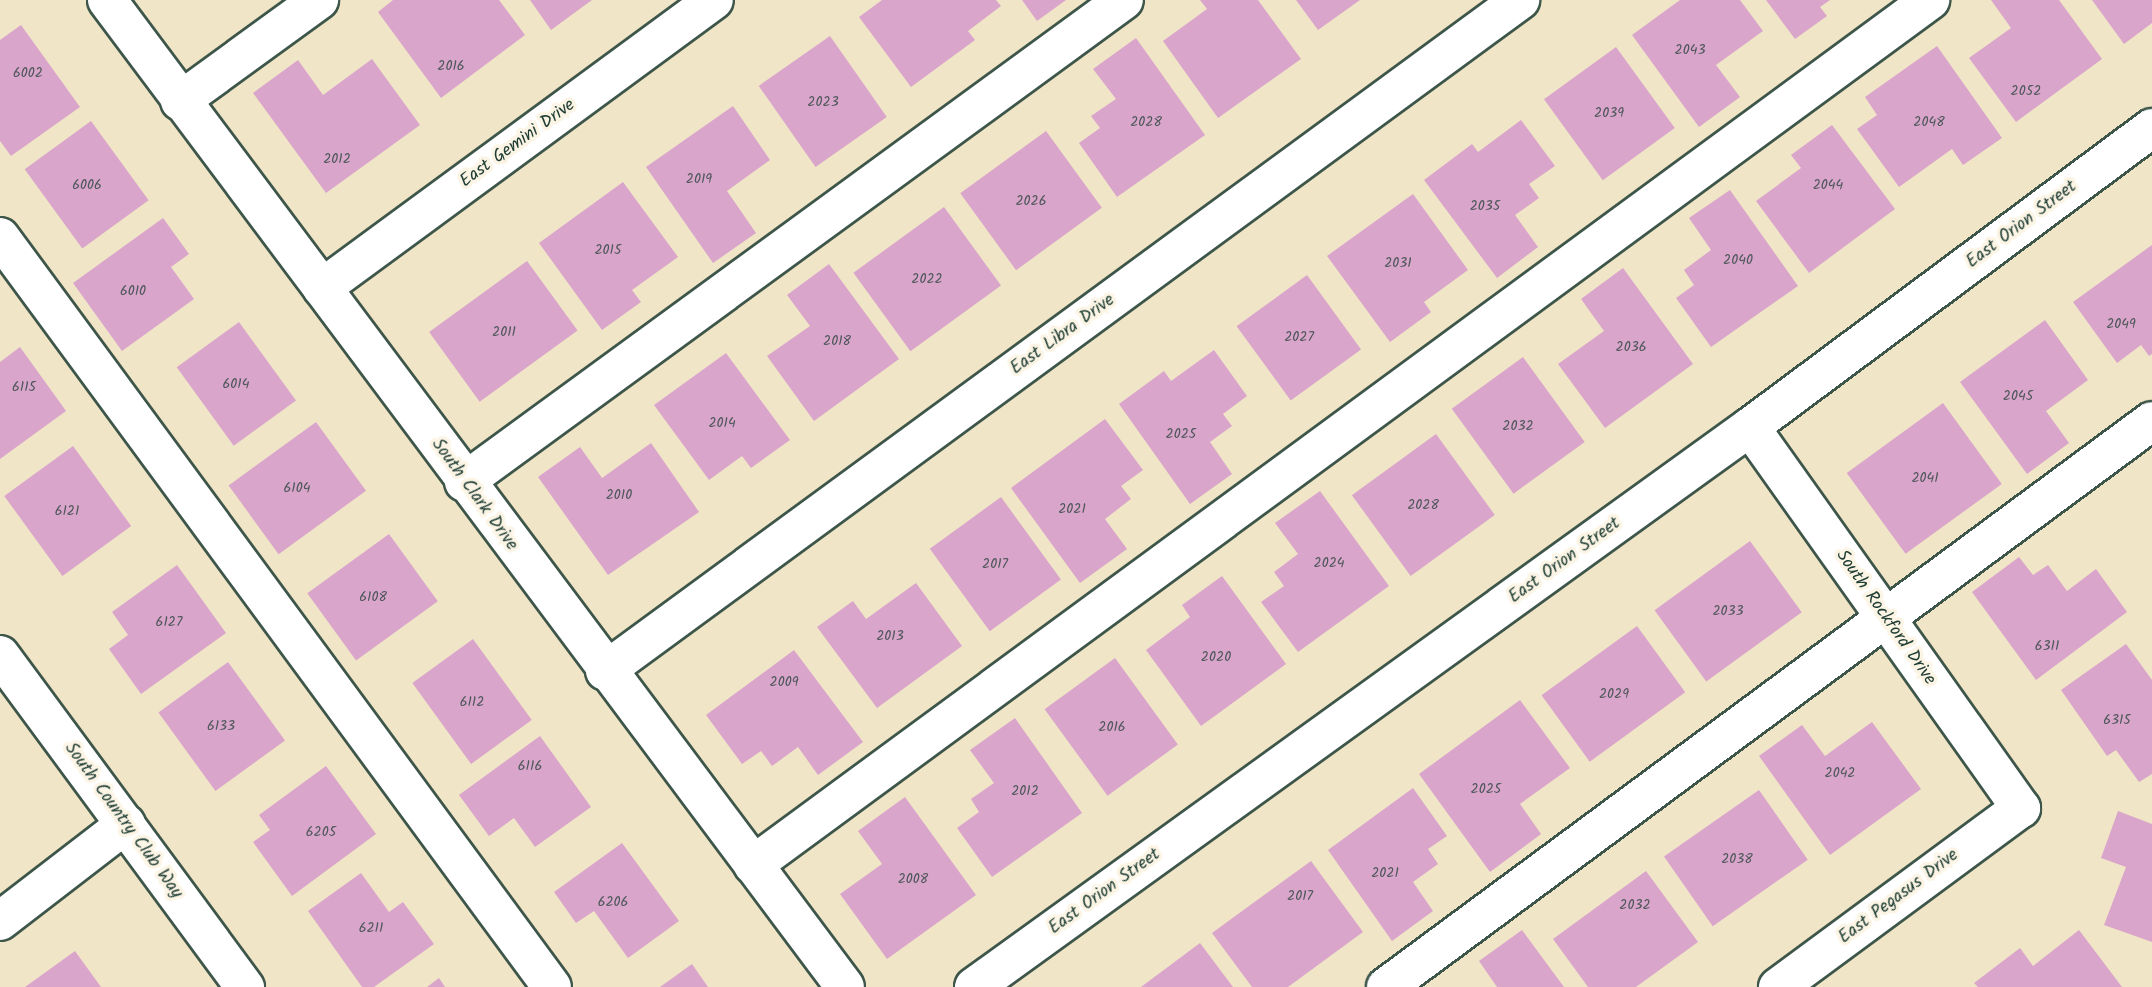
<!DOCTYPE html>
<html>
<head>
<meta charset="utf-8">
<style>
  body { margin:0 }
  #map { position:relative; width:2152px; height:987px; overflow:hidden; background:#f1e5c7; font-family:Kalam,sans-serif }
  div>[style] { position:absolute }
  .building>* { inset:0; background:#d9a5cb; transform-origin:0 0 }
  .roads { filter:drop-shadow(2px 0 #3e564a) drop-shadow(-2px 0 #3e564a) drop-shadow(0 2px #3e564a) drop-shadow(0 -2px #3e564a) }
  .minor>* { height:38px; margin:-19px; padding:0 19px; transform-origin:19px; border-radius:19px; background:#fff }
  span { translate:-50% -50%; white-space:nowrap; text-align:center; line-height:1.15; -webkit-text-stroke:7px #fcf5e5; paint-order:stroke }
  .number-label { font-size:14px; color:#4e575a }
  .number-label span { -webkit-text-stroke-width:0 }
  .street-label { font-size:18px; color:#1f3d34 }
</style>
</head>
<body>
<div id="map">
  <div class="building">
    <i style="clip-path:polygon(393px 0,499px 0,525px 35px,441px 98px,378px 12px)"></i>
    <i style="clip-path:polygon(530px 0,592px 0,551px 30px)"></i>
    <i style="clip-path:polygon(882px 0,996px 0,1001px 6px,968px 31px,975px 40px,911px 87px,859px 17px)"></i>
    <i style="clip-path:polygon(1022px 0,1066px 0,1037px 21px)"></i>
    <i style="clip-path:polygon(1200px 0,1258px 0,1301px 59px,1218px 118px,1163px 41px,1207px 9px)"></i>
    <i style="clip-path:polygon(1296px 0,1360px 0,1318px 30px)"></i>
    <i style="clip-path:polygon(1680px 0,1740px 0,1763px 31px,1716px 65px,1740px 97px,1699px 127px,1632px 35px)"></i>
    <i style="clip-path:polygon(1766px 0,1830px 0,1820px 7px,1827px 16px,1795px 39px)"></i>
    <i style="clip-path:polygon(1991px 0,2059px 0,2102px 59px,2016px 122px,1969px 58px,2011px 28px)"></i>
    <i style="clip-path:polygon(2092px 0,2152px 0,2152px 23px,2124px 44px)"></i>
    <i style="clip-path:polygon(21px 25px,80px 107px,11px 156px,0 141px,0 40px)"></i>
    <i style="left:830px;top:36px;width:99px;height:87px;rotate:55deg"></i>
    <i style="clip-path:polygon(1136px 38px,1205px 135px,1117px 197px,1079px 143px,1100px 128px,1091px 116px,1116px 99px,1093px 69px)"></i>
    <i style="clip-path:polygon(1937px 46px,2002px 138px,1963px 165px,1952px 149px,1899px 187px,1857px 129px,1877px 115px,1865px 97px)"></i>
    <i style="left:1616px;top:47px;width:100px;height:89px;rotate:54deg"></i>
    <i style="clip-path:polygon(372px 59px,420px 125px,326px 193px,253px 93px,298px 60px,323px 95px)"></i>
    <i style="clip-path:polygon(733px 106px,770px 160px,727px 191px,756px 233px,713px 263px,646px 167px)"></i>
    <i style="clip-path:polygon(1521px 120px,1555px 166px,1529px 184px,1539px 198px,1515px 215px,1538px 247px,1497px 278px,1424px 180px,1472px 144px,1478px 152px)"></i>
    <i style="left:91px;top:121px;width:98px;height:82px;rotate:54deg"></i>
    <i style="clip-path:polygon(1832px 125px,1895px 209px,1809px 273px,1756px 201px,1801px 168px,1791px 155px)"></i>
    <i style="left:1046px;top:131px;width:95px;height:106px;rotate:54deg"></i>
    <i style="clip-path:polygon(623px 182px,678px 257px,632px 290px,641px 302px,602px 330px,539px 243px)"></i>
    <i style="clip-path:polygon(1730px 190px,1798px 286px,1711px 347px,1676px 298px,1694px 285px,1684px 270px,1711px 250px,1689px 218px)"></i>
    <i style="clip-path:polygon(1413px 194px,1468px 270px,1424px 302px,1431px 312px,1390px 342px,1327px 256px)"></i>
    <i style="left:944px;top:207px;width:97px;height:112px;rotate:54deg"></i>
    <i style="clip-path:polygon(163px 218px,189px 254px,171px 267px,194px 299px,122px 351px,73px 283px)"></i>
    <i style="clip-path:polygon(2152px 245px,2152px 354px,2149px 356px,2141px 345px,2117px 363px,2073px 302px)"></i>
    <i style="left:527px;top:261px;width:86px;height:121px;rotate:54deg"></i>
    <i style="clip-path:polygon(829px 264px,899px 359px,814px 421px,767px 356px,810px 326px,787px 295px)"></i>
    <i style="clip-path:polygon(1623px 268px,1693px 364px,1605px 428px,1558px 364px,1604px 331px,1581px 299px)"></i>
    <i style="left:1307px;top:275px;width:92px;height:87px;rotate:54deg"></i>
    <i style="clip-path:polygon(2045px 320px,2088px 380px,2046px 411px,2069px 443px,2027px 474px,1960px 382px)"></i>
    <i style="left:239px;top:322px;width:97px;height:77px;rotate:54deg"></i>
    <i style="clip-path:polygon(20px 347px,66px 411px,0 459px,0 362px)"></i>
    <i style="clip-path:polygon(1214px 350px,1247px 396px,1223px 414px,1232px 426px,1210px 442px,1232px 474px,1190px 504px,1119px 404px,1164px 371px,1171px 381px)"></i>
    <i style="clip-path:polygon(726px 353px,790px 440px,751px 468px,742px 456px,709px 480px,654px 405px)"></i>
    <i style="left:1523px;top:357px;width:105px;height:88px;rotate:54deg"></i>
    <i style="left:1943px;top:403px;width:100px;height:119px;rotate:54deg"></i>
    <i style="clip-path:polygon(1105px 419px,1143px 470px,1121px 486px,1131px 499px,1105px 519px,1127px 549px,1080px 583px,1011px 488px)"></i>
    <i style="left:316px;top:422px;width:85px;height:108px;rotate:54deg"></i>
    <i style="left:1436px;top:434px;width:100px;height:104px;rotate:54deg"></i>
    <i style="clip-path:polygon(651px 443px,699px 512px,608px 575px,538px 477px,580px 447px,602px 478px)"></i>
    <i style="left:73px;top:446px;width:99px;height:85px;rotate:54deg"></i>
    <i style="clip-path:polygon(1320px 491px,1389px 586px,1298px 652px,1261px 602px,1284px 586px,1274px 572px,1298px 554px,1275px 523px)"></i>
    <i style="left:1001px;top:497px;width:102px;height:88px;rotate:54deg"></i>
    <i style="left:389px;top:534px;width:83px;height:101px;rotate:54deg"></i>
    <i style="left:1750px;top:541px;width:88px;height:118px;rotate:54deg"></i>
    <i style="clip-path:polygon(2019px 557px,2033px 575px,2048px 565px,2067px 591px,2096px 569px,2127px 612px,2036px 680px,1972px 592px)"></i>
    <i style="clip-path:polygon(177px 565px,226px 633px,141px 694px,109px 649px,128px 635px,112px 612px)"></i>
    <i style="clip-path:polygon(1222px 576px,1286px 664px,1201px 726px,1146px 650px,1190px 617px,1182px 605px)"></i>
    <i style="clip-path:polygon(916px 583px,962px 646px,877px 708px,817px 627px,853px 601px,866px 619px)"></i>
    <i style="left:1637px;top:626px;width:82px;height:118px;rotate:54deg"></i>
    <i style="left:473px;top:639px;width:100px;height:75px;rotate:54deg"></i>
    <i style="clip-path:polygon(2126px 644px,2152px 680px,2152px 774px,2139px 782px,2116px 750px,2107px 756px,2061px 690px)"></i>
    <i style="clip-path:polygon(794px 650px,863px 742px,818px 775px,798px 747px,772px 766px,761px 751px,742px 764px,706px 715px)"></i>
    <i style="left:1115px;top:658px;width:107px;height:87px;rotate:54deg"></i>
    <i style="left:228px;top:662px;width:97px;height:86px;rotate:54deg"></i>
    <i style="clip-path:polygon(1520px 700px,1570px 768px,1520px 804px,1541px 834px,1490px 872px,1419px 774px)"></i>
    <i style="clip-path:polygon(1015px 718px,1082px 813px,992px 877px,957px 828px,979px 812px,971px 799px,994px 783px,970px 750px)"></i>
    <i style="clip-path:polygon(1872px 722px,1921px 789px,1830px 855px,1759px 756px,1802px 725px,1825px 756px)"></i>
    <i style="clip-path:polygon(540px 736px,591px 807px,535px 847px,514px 818px,489px 836px,459px 795px)"></i>
    <i style="clip-path:polygon(326px 766px,376px 834px,292px 896px,253px 842px,270px 830px,259px 815px)"></i>
    <i style="clip-path:polygon(1413px 788px,1447px 836px,1428px 849px,1438px 864px,1413px 882px,1433px 911px,1392px 941px,1328px 850px)"></i>
    <i style="left:1759px;top:790px;width:85px;height:116px;rotate:55deg"></i>
    <i style="clip-path:polygon(905px 797px,976px 895px,887px 959px,840px 894px,882px 864px,858px 831px)"></i>
    <i style="clip-path:polygon(2118px 811px,2152px 824px,2152px 942px,2104px 925px,2126px 867px,2101px 858px)"></i>
    <i style="clip-path:polygon(622px 843px,679px 921px,628px 958px,594px 911px,576px 923px,554px 892px)"></i>
    <i style="clip-path:polygon(1311px 861px,1363px 932px,1288px 987px,1252px 987px,1212px 933px)"></i>
    <i style="clip-path:polygon(1646px 871px,1698px 942px,1636px 987px,1588px 987px,1553px 939px)"></i>
    <i style="clip-path:polygon(361px 873px,389px 912px,403px 902px,434px 944px,374px 987px,362px 987px,308px 911px)"></i>
    <i style="clip-path:polygon(1522px 930px,1564px 987px,1497px 987px,1479px 961px)"></i>
    <i style="clip-path:polygon(2079px 930px,2122px 987px,1978px 987px,1974px 983px,2020px 948px,2033px 966px)"></i>
    <i style="clip-path:polygon(1200px 943px,1233px 987px,1141px 987px)"></i>
    <i style="clip-path:polygon(75px 951px,101px 987px,25px 987px)"></i>
    <i style="clip-path:polygon(692px 964px,708px 987px,660px 987px)"></i>
    <i style="clip-path:polygon(439px 978px,445px 987px,427px 987px)"></i>
  </div>
  <div class="roads">
    <div class="minor">
      <i style="left:107px;top:0;width:1232px;rotate:53.21deg"></i>
      <i style="left:180px;top:101px;width:172px;rotate:-36deg"></i>
      <i style="left:0;top:237px;width:931px;rotate:53.65deg"></i>
      <i style="left:322px;top:288px;width:486px;rotate:-36.3deg"></i>
      <i style="left:1750px;top:427px;width:468px;rotate:54.6deg"></i>
      <i style="left:2021px;top:808px;width:302px;rotate:143.6deg"></i>
      <i style="left:464px;top:482px;width:817px;rotate:-36.14deg"></i>
      <i style="left:0;top:655px;width:413px;rotate:53.6deg"></i>
      <i style="left:605px;top:671px;width:1135px;rotate:-36.25deg"></i>
      <i style="left:753px;top:865px;width:1461px;rotate:-36.31deg"></i>
      <i style="left:0;top:921px;width:159px;rotate:-37.6deg"></i>
      <i style="left:974px;top:987px;width:957px;rotate:-35.82deg"></i>
      <i style="left:1750px;top:427px;width:501px;rotate:-36.64deg"></i>
      <i style="left:1386px;top:987px;width:952px;rotate:-36.46deg"></i>
    </div>
  </div>
  <div class="number-label">
    <span style="left:1690px;top:50px">2043</span>
    <span style="left:451px;top:66px">2016</span>
    <span style="left:28px;top:73px">6002</span>
    <span style="left:2026px;top:91px">2052</span>
    <span style="left:823px;top:102px">2023</span>
    <span style="left:1609px;top:113px">2039</span>
    <span style="left:1146px;top:122px">2028</span>
    <span style="left:1929px;top:122px">2048</span>
    <span style="left:337px;top:159px">2012</span>
    <span style="left:699px;top:179px">2019</span>
    <span style="left:87px;top:185px">6006</span>
    <span style="left:1828px;top:185px">2044</span>
    <span style="left:1031px;top:201px">2026</span>
    <span style="left:1485px;top:206px">2035</span>
    <span style="left:608px;top:250px">2015</span>
    <span style="left:1738px;top:260px">2040</span>
    <span style="left:1398px;top:263px">2031</span>
    <span style="left:927px;top:279px">2022</span>
    <span style="left:133px;top:291px">6010</span>
    <span style="left:2121px;top:324px">2049</span>
    <span style="left:504px;top:332px">2011</span>
    <span style="left:1299px;top:337px">2027</span>
    <span style="left:837px;top:341px">2018</span>
    <span style="left:1631px;top:347px">2036</span>
    <span style="left:236px;top:384px">6014</span>
    <span style="left:24px;top:387px">6115</span>
    <span style="left:2018px;top:396px">2045</span>
    <span style="left:722px;top:423px">2014</span>
    <span style="left:1518px;top:426px">2032</span>
    <span style="left:1181px;top:434px">2025</span>
    <span style="left:1925px;top:478px">2041</span>
    <span style="left:297px;top:488px">6104</span>
    <span style="left:619px;top:495px">2010</span>
    <span style="left:1423px;top:505px">2028</span>
    <span style="left:1072px;top:509px">2021</span>
    <span style="left:67px;top:511px">6121</span>
    <span style="left:1329px;top:563px">2024</span>
    <span style="left:995px;top:564px">2017</span>
    <span style="left:373px;top:597px">6108</span>
    <span style="left:1728px;top:611px">2033</span>
    <span style="left:169px;top:622px">6127</span>
    <span style="left:890px;top:636px">2013</span>
    <span style="left:2047px;top:646px">6311</span>
    <span style="left:1216px;top:657px">2020</span>
    <span style="left:784px;top:682px">2009</span>
    <span style="left:1614px;top:694px">2029</span>
    <span style="left:472px;top:702px">6112</span>
    <span style="left:2117px;top:720px">6315</span>
    <span style="left:221px;top:726px">6133</span>
    <span style="left:1112px;top:727px">2016</span>
    <span style="left:530px;top:766px">6116</span>
    <span style="left:1840px;top:773px">2042</span>
    <span style="left:1486px;top:789px">2025</span>
    <span style="left:1025px;top:791px">2012</span>
    <span style="left:321px;top:832px">6205</span>
    <span style="left:1737px;top:859px">2038</span>
    <span style="left:1385px;top:873px">2021</span>
    <span style="left:913px;top:879px">2008</span>
    <span style="left:1300px;top:896px">2017</span>
    <span style="left:613px;top:902px">6206</span>
    <span style="left:1635px;top:905px">2032</span>
    <span style="left:371px;top:928px">6211</span>
  </div>
  <div class="street-label">
    <span style="left:518px;top:144px;rotate:-36deg">East Gemini Drive</span>
    <span style="left:2022px;top:225px;rotate:-37deg">East Orion Street</span>
    <span style="left:1063px;top:335px;rotate:-36deg">East Libra Drive</span>
    <span style="left:474px;top:495px;rotate:54deg">South Clark Drive</span>
    <span style="left:1565px;top:561px;rotate:-36deg">East Orion Street</span>
    <span style="left:1885px;top:618px;rotate:55deg">South Rockford Drive</span>
    <span style="left:123px;top:821px;rotate:54deg">South Country Club Way</span>
    <span style="left:1105px;top:892px;rotate:-36deg">East Orion Street</span>
    <span style="left:1899px;top:897px;rotate:-37deg">East Pegasus Drive</span>
  </div>
</div>
</body>
</html>
